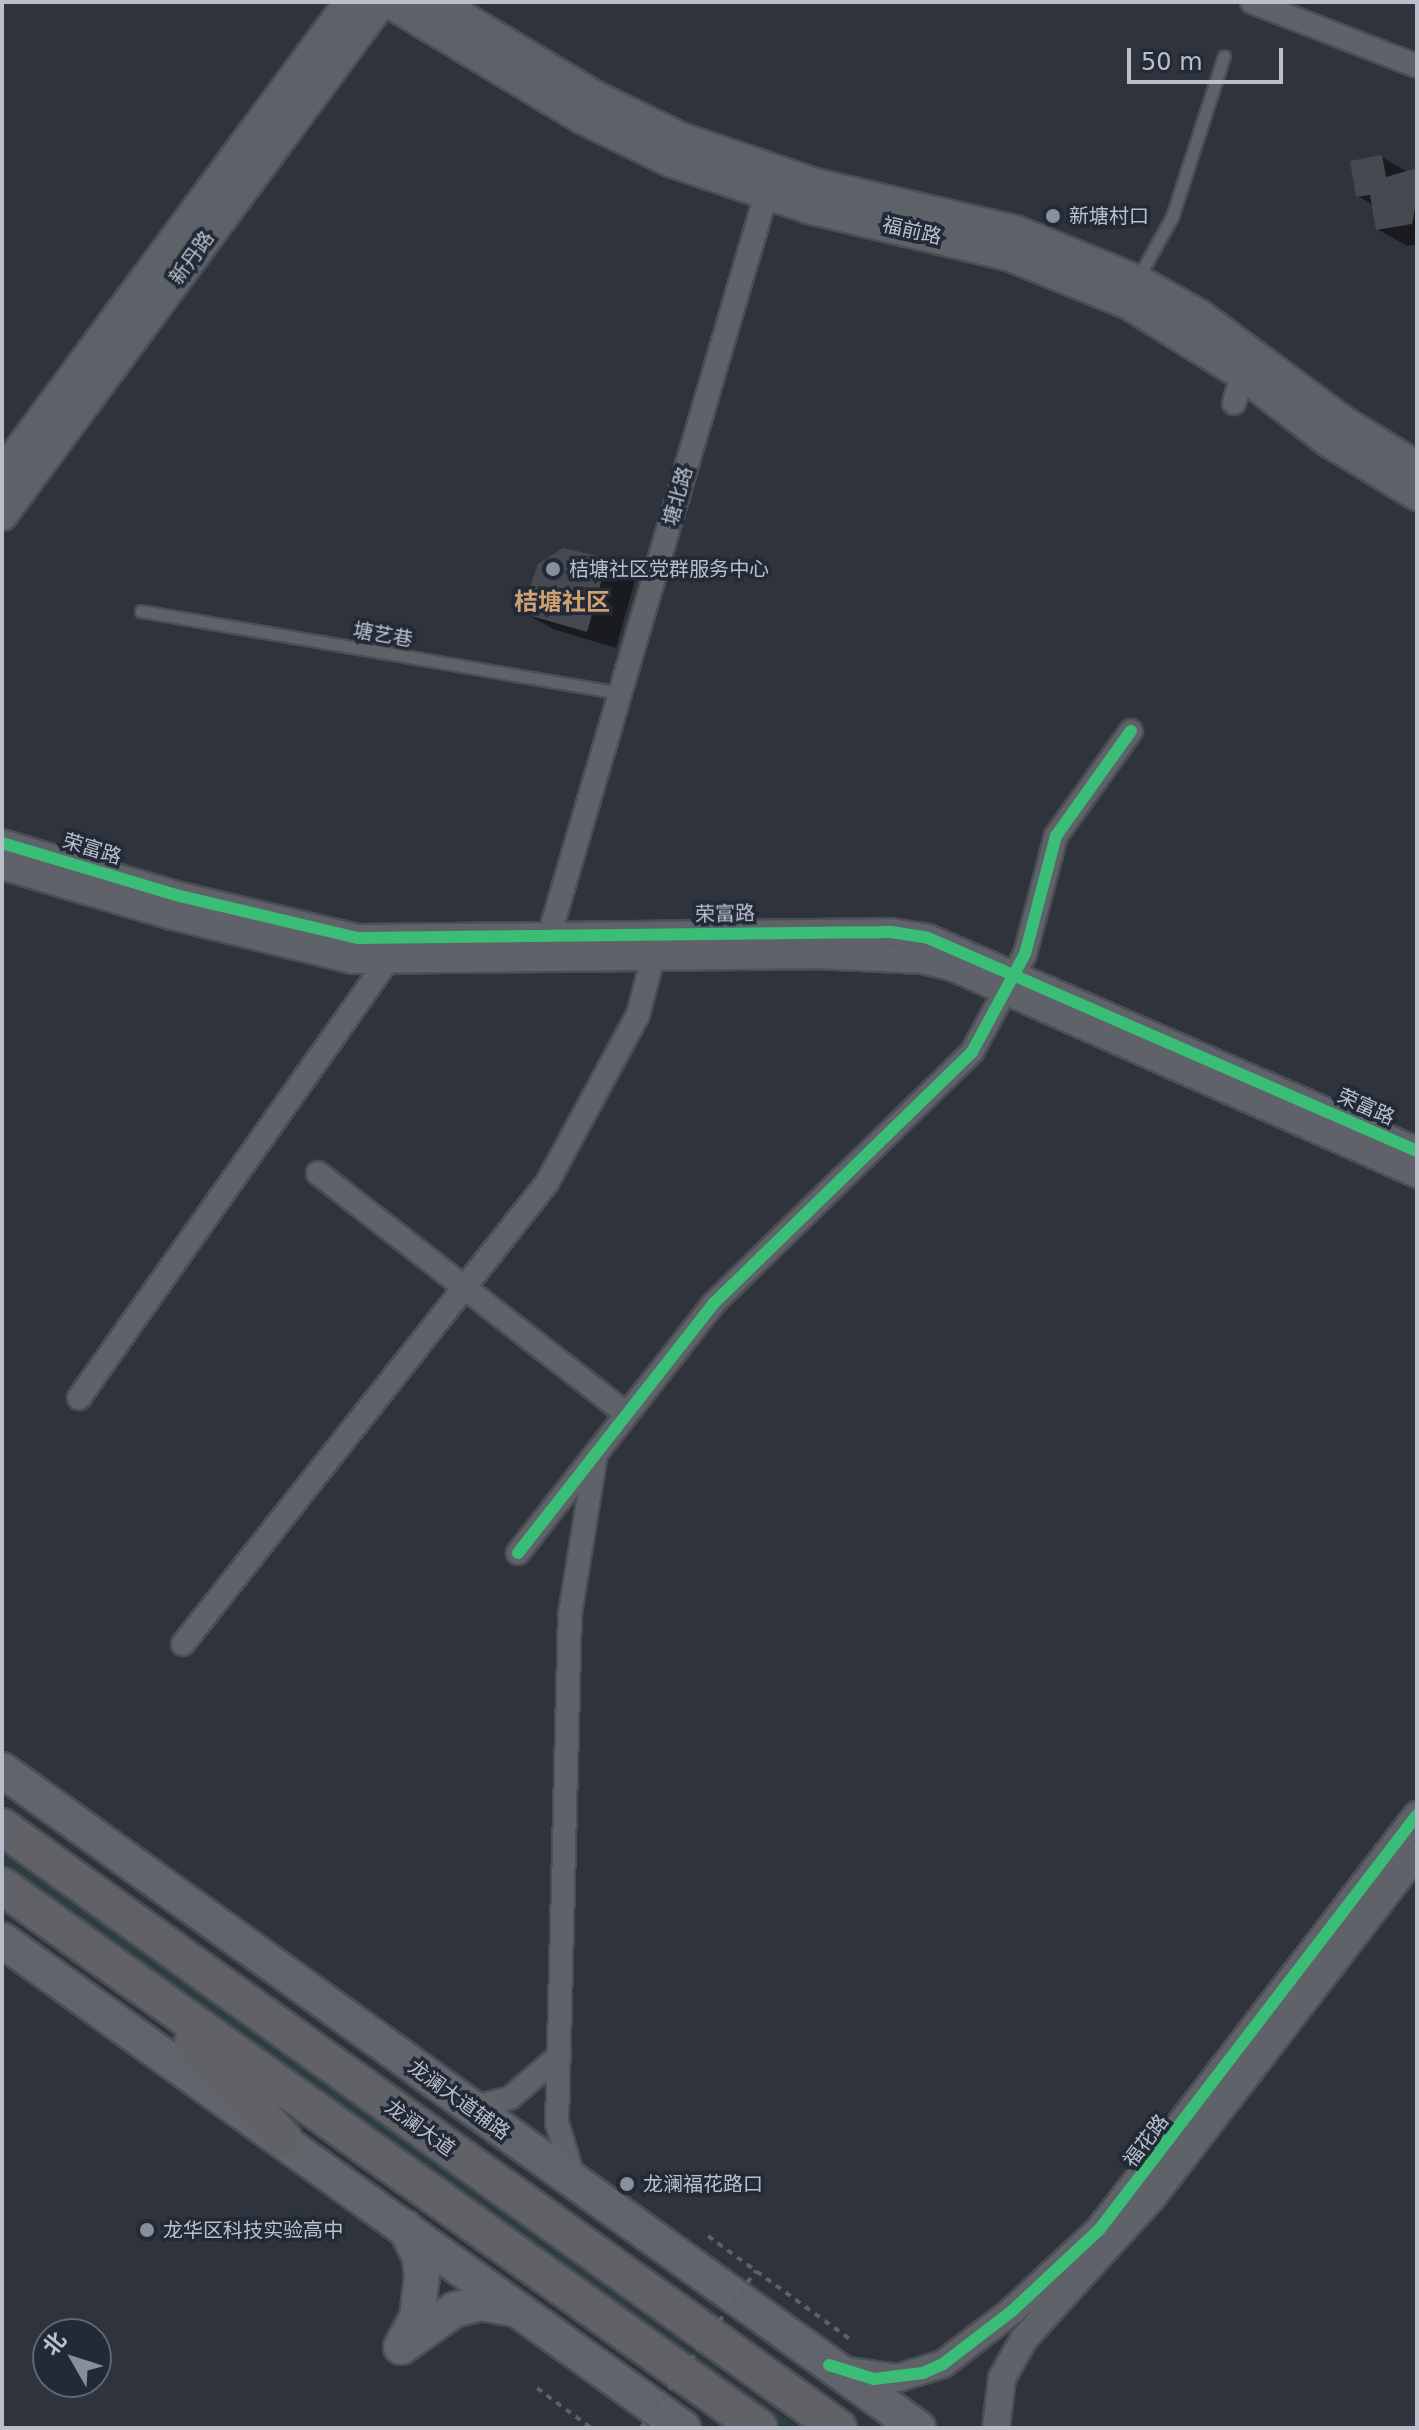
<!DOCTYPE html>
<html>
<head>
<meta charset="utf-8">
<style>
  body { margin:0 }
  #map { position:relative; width:1419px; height:2430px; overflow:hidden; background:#2f333b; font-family:"DejaVu Sans","Noto Sans SC",sans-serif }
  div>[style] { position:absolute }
  .green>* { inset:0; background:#2c3e42; transform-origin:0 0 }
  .shadow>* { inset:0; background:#0007 }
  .building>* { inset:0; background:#464950 }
  .path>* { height:4px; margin-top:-2px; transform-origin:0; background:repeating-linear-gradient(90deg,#5d6167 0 6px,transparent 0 12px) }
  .roads { filter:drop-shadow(2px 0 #4b4e54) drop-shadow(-2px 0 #4b4e54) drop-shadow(0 2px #4b4e54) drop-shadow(0 -2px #4b4e54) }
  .service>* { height:11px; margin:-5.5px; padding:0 5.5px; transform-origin:5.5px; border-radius:5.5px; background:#5f6269 }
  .minor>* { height:22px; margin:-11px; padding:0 11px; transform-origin:11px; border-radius:11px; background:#5f6269 }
  .tertiary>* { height:26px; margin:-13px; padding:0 13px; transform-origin:13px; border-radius:13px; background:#5f6269 }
  .secondary>* { height:30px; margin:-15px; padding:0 15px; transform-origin:15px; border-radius:15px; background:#5d6168 }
  .primary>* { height:34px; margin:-17px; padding:0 17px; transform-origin:17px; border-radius:17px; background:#61646b }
  .trunk>* { height:36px; margin:-18px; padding:0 18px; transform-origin:18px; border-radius:18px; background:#606267 }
  .path-bridge>* { height:4px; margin-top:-2px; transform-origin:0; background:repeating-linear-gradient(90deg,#5d6167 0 6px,transparent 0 12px) }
  .cycleway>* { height:12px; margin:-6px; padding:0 6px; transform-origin:6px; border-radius:6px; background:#3abd76 }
  .dots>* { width:22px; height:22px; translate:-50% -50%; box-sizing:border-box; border:4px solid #222937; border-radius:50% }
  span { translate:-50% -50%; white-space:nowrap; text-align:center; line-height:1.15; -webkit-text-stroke:7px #222937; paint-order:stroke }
  .poi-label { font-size:20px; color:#bac0cb }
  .left { translate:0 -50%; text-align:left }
  .street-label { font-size:20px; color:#bac0cb }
  .quarter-label { font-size:24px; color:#cfa071; font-weight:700 }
  .frame { position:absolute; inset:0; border:4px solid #bac0cb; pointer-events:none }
  .north { position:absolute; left:32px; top:2318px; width:80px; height:80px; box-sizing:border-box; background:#222937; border:2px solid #5f6572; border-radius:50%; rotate:309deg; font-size:22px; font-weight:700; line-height:32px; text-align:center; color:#bac0cb }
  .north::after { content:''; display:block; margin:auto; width:28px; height:36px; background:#898f99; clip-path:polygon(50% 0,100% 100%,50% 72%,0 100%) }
  .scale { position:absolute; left:1127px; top:48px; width:156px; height:36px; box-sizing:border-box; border:4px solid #bac0cb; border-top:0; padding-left:10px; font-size:24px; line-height:28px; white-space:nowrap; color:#bac0cb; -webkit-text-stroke:6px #222937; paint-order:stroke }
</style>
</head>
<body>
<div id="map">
  <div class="green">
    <i style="left:2px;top:1849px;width:992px;height:14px;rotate:36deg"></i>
  </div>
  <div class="shadow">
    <i style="clip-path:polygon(1382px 157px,1411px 174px,1417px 170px,1417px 244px,1407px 246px,1377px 229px,1373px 205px,1358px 196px)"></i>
    <i style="clip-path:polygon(577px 552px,607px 560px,636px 577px,616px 648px,553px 629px,523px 612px,539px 565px,555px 553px)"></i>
  </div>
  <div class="building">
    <i style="clip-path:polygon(1382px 155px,1386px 177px,1417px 168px,1417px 199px,1412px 224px,1376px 230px,1370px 195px,1356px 197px,1350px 161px)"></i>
    <i style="clip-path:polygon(563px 548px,608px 558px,587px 632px,521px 613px,538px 564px)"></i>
  </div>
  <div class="path">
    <i style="left:708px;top:2236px;width:177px;rotate:36deg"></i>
    <i style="left:537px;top:2388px;width:67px;rotate:36.5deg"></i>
  </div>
  <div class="roads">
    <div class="service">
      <i style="left:1138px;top:278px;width:70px;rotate:-60.9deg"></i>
      <i style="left:1172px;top:217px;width:169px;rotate:-72.1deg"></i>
      <i style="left:141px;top:611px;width:486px;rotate:9.7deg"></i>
    </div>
    <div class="minor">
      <i style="left:1252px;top:2px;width:177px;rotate:21.2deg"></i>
      <i style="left:1234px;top:403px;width:43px;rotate:-73.7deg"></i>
      <i style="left:545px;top:950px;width:801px;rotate:-73.69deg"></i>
      <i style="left:318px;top:1173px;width:391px;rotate:38deg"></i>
      <i style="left:79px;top:1398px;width:535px;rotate:-54.82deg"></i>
      <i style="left:518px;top:1553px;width:316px;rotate:-51.9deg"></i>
      <i style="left:713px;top:1304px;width:361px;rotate:-44.2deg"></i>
      <i style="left:972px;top:1052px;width:111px;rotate:-61.6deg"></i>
      <i style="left:1025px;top:954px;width:122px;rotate:-75.3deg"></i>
      <i style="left:1056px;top:836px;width:129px;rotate:-54.5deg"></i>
      <i style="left:183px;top:1644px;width:587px;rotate:-51.71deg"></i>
      <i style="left:547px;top:1183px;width:191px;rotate:-61.6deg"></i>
      <i style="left:638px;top:1015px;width:60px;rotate:-75.5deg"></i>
      <i style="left:471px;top:2108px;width:40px;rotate:-14.4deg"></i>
      <i style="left:510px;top:2098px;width:65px;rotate:-40.6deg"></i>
      <i style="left:574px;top:2179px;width:59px;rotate:-106.9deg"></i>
      <i style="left:557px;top:2123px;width:509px;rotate:-88.54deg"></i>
      <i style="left:570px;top:1614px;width:157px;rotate:-80.8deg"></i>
    </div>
    <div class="tertiary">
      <i style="left:2px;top:843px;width:186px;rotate:16.6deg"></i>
      <i style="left:180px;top:896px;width:183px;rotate:13.3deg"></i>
      <i style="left:358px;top:938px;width:533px;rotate:-0.64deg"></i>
      <i style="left:891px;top:932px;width:37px;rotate:9deg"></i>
      <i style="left:928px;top:938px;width:533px;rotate:23.54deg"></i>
      <i style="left:2px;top:866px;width:177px;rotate:16.4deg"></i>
      <i style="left:172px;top:916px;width:185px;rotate:13.7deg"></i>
      <i style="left:352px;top:960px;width:463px;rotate:-0.6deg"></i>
      <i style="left:815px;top:955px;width:107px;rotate:2.7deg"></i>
      <i style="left:922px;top:960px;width:31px;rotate:13deg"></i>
      <i style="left:952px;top:967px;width:509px;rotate:24deg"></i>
      <i style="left:843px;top:2370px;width:56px;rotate:8.3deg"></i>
      <i style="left:898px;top:2378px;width:47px;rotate:-17.3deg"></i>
      <i style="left:943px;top:2364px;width:87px;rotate:-37.5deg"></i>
      <i style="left:1012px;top:2311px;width:119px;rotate:-43deg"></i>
      <i style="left:1099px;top:2230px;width:523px;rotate:-52.54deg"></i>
      <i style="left:996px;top:2428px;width:50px;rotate:-83.2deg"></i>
      <i style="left:1002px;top:2378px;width:45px;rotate:-60.6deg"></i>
      <i style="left:1024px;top:2339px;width:190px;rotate:-47.8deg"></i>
      <i style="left:1152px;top:2198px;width:434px;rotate:-52.4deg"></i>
    </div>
    <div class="secondary">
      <i style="left:389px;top:2px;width:225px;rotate:31deg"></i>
      <i style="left:582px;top:118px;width:98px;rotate:26deg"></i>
      <i style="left:670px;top:161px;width:147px;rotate:18.7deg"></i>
      <i style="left:809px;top:208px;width:204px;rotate:13.3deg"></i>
      <i style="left:1008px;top:255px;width:131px;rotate:22deg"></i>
      <i style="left:1129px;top:304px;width:134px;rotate:31.9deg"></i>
      <i style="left:1243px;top:375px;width:108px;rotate:37.8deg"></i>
      <i style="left:1328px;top:441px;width:104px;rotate:31.2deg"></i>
      <i style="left:437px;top:2px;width:183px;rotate:30.9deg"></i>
      <i style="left:594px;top:96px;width:96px;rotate:26deg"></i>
      <i style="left:680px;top:138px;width:143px;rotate:18.8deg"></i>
      <i style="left:815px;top:184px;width:205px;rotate:13.2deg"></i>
      <i style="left:1015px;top:231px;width:135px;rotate:22.2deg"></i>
      <i style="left:1140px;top:282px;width:68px;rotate:29.2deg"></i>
      <i style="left:1199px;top:315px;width:178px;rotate:36.5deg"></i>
      <i style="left:1342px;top:421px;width:88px;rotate:31.5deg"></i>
      <i style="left:2px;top:474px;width:586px;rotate:-53.6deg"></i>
      <i style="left:2px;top:515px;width:638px;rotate:-53.54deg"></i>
    </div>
    <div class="primary">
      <i style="left:2px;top:1770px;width:1128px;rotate:35.69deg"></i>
      <i style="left:2px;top:1940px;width:838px;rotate:35.63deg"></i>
      <i style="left:403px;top:2343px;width:29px;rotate:-61deg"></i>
      <i style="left:417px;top:2318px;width:42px;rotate:-83.2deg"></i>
      <i style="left:422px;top:2276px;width:21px;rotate:-98deg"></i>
      <i style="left:419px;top:2255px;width:31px;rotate:-117deg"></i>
      <i style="left:401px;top:2347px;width:65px;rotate:-34.9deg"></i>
      <i style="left:454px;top:2310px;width:27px;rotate:-15deg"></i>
      <i style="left:480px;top:2303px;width:36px;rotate:10deg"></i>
    </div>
    <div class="trunk">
      <i style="left:2px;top:1827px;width:1030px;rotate:35.71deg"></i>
      <i style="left:2px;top:1886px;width:931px;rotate:35.6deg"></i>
      <i style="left:193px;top:2042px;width:132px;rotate:46.8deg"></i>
    </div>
  </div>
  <div class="path-bridge">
    <i style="left:641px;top:2428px;width:195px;rotate:-53.8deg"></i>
  </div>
  <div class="cycleway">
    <i style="left:2px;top:843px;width:186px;rotate:16.6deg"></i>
    <i style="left:180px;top:896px;width:183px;rotate:13.3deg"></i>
    <i style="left:358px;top:938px;width:533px;rotate:-0.64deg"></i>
    <i style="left:891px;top:932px;width:37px;rotate:9deg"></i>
    <i style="left:928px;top:938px;width:533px;rotate:23.54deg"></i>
    <i style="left:518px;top:1553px;width:316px;rotate:-51.9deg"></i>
    <i style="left:713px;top:1304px;width:361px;rotate:-44.2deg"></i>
    <i style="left:972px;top:1052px;width:111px;rotate:-61.6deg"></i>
    <i style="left:1025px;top:954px;width:122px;rotate:-75.3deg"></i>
    <i style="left:1056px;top:836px;width:129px;rotate:-54.5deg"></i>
    <i style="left:829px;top:2365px;width:47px;rotate:17.3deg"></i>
    <i style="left:874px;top:2379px;width:49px;rotate:-7deg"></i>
    <i style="left:923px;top:2373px;width:22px;rotate:-24deg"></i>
    <i style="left:943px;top:2364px;width:87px;rotate:-37.5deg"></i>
    <i style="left:1012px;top:2311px;width:119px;rotate:-43deg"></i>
    <i style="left:1099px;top:2230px;width:523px;rotate:-52.54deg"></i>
  </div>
  <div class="dots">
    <i style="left:1053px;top:216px;background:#898f99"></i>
    <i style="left:553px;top:569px;background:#898f99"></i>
    <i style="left:627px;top:2184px;background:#898f99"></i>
    <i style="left:147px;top:2230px;background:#898f99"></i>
  </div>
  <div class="poi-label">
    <span class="left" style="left:1069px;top:216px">新塘村口</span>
    <span class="left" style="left:569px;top:569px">桔塘社区党群服务中心</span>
    <span class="left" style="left:643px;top:2184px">龙澜福花路口</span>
    <span class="left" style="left:163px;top:2230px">龙华区科技实验高中</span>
  </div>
  <div class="street-label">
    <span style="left:912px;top:231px;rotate:13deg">福前路</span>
    <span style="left:192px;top:258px;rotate:-54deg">新丹路</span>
    <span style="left:678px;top:496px;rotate:-74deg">塘北路</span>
    <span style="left:383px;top:635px;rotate:10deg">塘艺巷</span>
    <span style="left:92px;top:849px;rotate:17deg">荣富路</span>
    <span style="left:725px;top:914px;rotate:-1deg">荣富路</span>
    <span style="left:1366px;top:1107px;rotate:24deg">荣富路</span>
    <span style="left:459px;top:2100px;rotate:36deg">龙澜大道辅路</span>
    <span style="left:420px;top:2128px;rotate:36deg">龙澜大道</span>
    <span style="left:1146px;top:2141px;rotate:-53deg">福花路</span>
  </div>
  <div class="quarter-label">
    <span style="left:562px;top:603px">桔塘社区</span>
  </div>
  <div class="frame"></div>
  <div class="north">北</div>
  <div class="scale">50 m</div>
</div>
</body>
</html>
